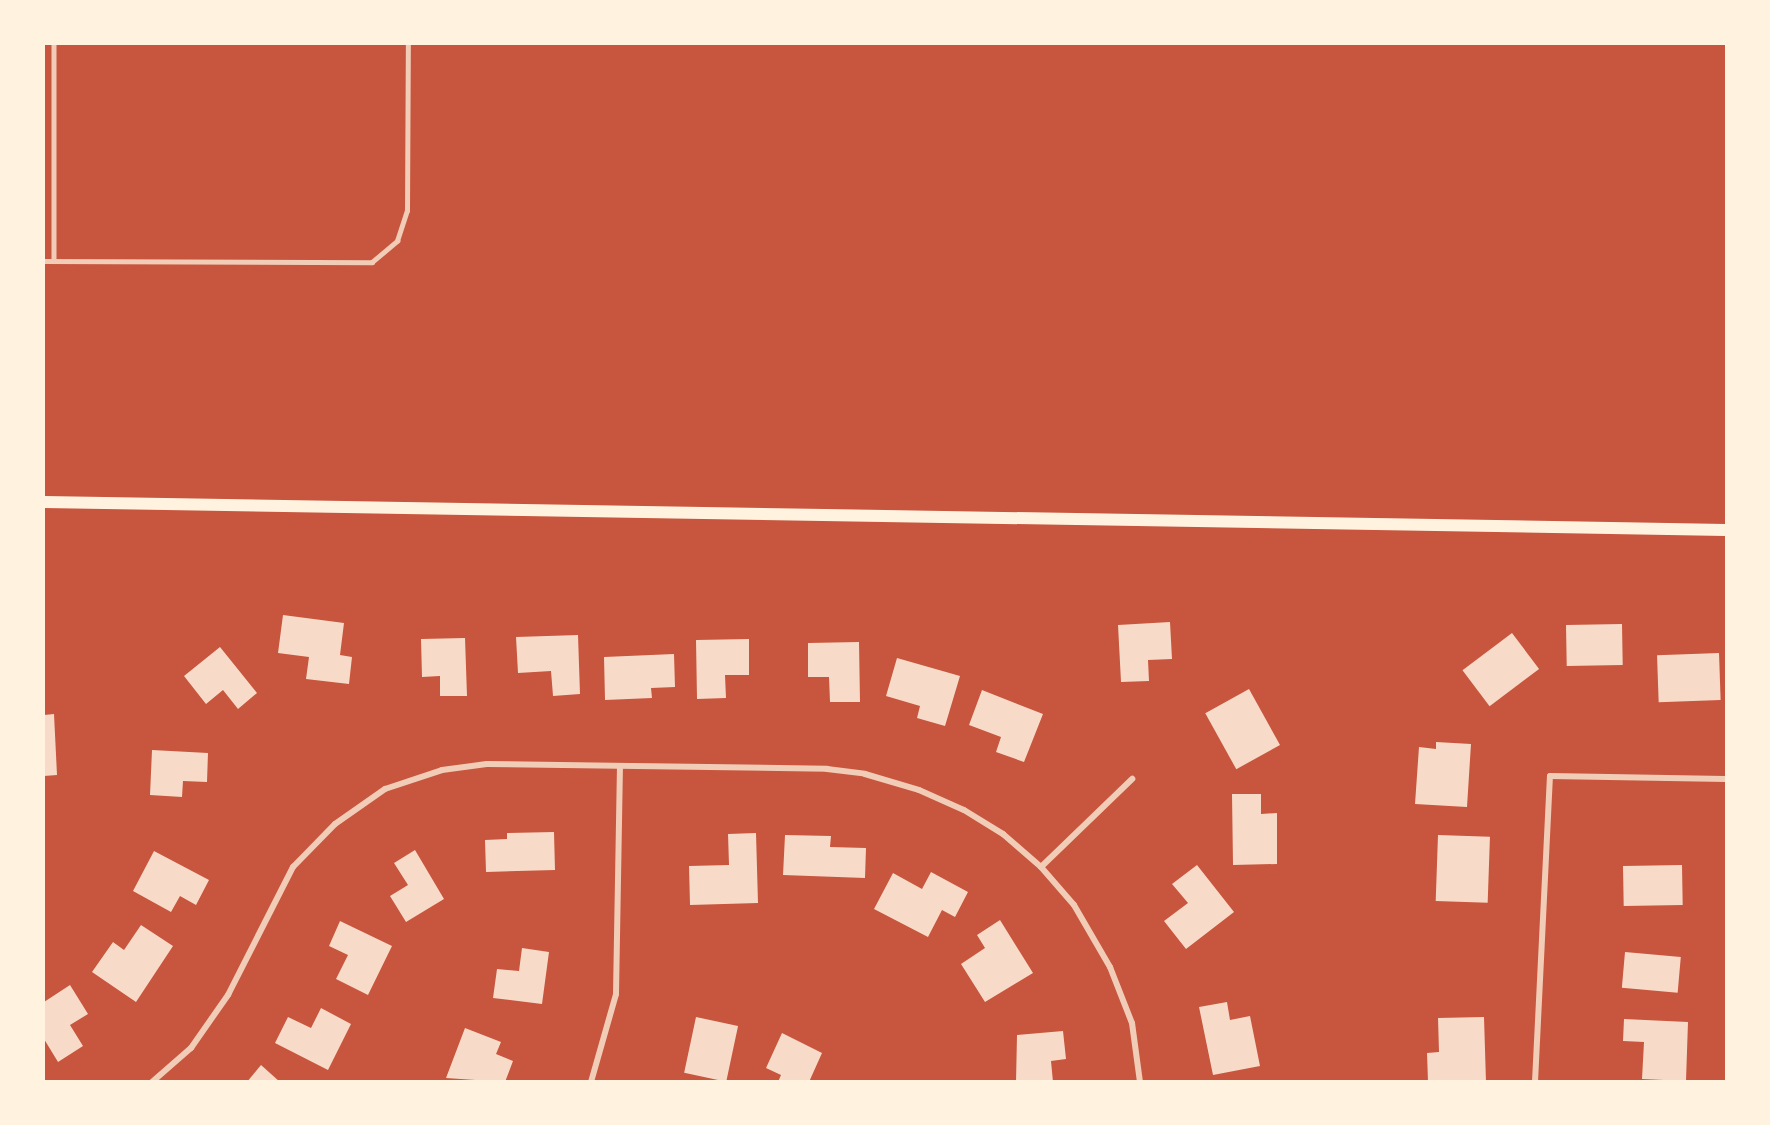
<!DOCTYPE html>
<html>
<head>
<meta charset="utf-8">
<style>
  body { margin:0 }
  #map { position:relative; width:1770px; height:1125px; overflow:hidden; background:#c8553d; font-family:Roboto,sans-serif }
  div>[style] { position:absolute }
  .building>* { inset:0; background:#f7dbc8; transform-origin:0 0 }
  .service>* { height:4.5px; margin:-2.25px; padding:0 2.25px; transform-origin:2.25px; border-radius:2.25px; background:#f1ccb7 }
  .minor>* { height:6px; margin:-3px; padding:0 3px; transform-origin:3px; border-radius:3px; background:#f1ccb7 }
  .secondary>* { height:12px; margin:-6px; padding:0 6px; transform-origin:6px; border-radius:6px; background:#fff3e0 }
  span { translate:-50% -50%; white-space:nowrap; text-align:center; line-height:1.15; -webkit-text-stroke:4.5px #fff3e0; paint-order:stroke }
  .frame { position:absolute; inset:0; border:45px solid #fff3e0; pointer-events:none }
</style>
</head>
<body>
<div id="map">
  <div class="building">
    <i style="clip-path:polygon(283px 615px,344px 623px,340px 655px,352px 657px,349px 684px,306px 679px,309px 657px,278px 653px)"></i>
    <i style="clip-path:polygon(1170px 622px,1172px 659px,1148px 660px,1149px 681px,1121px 682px,1118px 625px)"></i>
    <i style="left:1622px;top:624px;width:41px;height:56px;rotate:89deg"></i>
    <i style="left:1512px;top:633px;width:45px;height:62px;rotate:53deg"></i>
    <i style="clip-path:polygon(578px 635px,580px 694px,553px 696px,551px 671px,518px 673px,516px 637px)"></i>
    <i style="clip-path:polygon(465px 638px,467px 696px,440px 696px,440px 676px,422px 677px,421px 639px)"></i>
    <i style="clip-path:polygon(749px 639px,749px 675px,725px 675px,726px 698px,697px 699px,696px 640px)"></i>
    <i style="clip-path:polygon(859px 642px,860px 702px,830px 702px,829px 677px,808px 677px,808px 643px)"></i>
    <i style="clip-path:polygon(220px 647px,257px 693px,238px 709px,223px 690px,206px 704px,184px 676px)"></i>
    <i style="left:1719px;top:653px;width:47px;height:62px;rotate:88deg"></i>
    <i style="clip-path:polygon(674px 654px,675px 687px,651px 688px,652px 698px,605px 700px,604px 657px)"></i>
    <i style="clip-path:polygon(897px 658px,960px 676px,945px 726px,917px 718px,920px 706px,886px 696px)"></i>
    <i style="left:1249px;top:689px;width:64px;height:50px;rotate:61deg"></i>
    <i style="clip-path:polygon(982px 690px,1043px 714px,1024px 762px,996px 752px,1001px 737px,969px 725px)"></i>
    <i style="clip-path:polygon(54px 714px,57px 775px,44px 776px,44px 715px)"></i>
    <i style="clip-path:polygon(1436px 742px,1471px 744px,1467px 807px,1415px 804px,1419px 747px,1436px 749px)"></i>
    <i style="clip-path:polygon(152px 750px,208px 753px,207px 782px,183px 781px,182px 797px,150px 795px)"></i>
    <i style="clip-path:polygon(1232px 794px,1261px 794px,1261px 814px,1277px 813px,1277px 864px,1233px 865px)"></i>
    <i style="clip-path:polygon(554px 832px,555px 870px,486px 872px,485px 840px,507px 839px,507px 833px)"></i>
    <i style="clip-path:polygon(756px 833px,758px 903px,690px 905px,689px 866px,729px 865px,728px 834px)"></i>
    <i style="clip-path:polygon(785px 835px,831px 836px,830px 847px,866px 848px,865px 878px,783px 875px)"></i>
    <i style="left:1438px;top:835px;width:52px;height:66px;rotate:2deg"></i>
    <i style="clip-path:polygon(415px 850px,444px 899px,406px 922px,390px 896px,408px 885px,394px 863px)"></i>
    <i style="clip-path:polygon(154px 851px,209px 880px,196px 905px,180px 896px,171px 912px,133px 891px)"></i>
    <i style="clip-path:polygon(1197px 865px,1234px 912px,1186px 949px,1164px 921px,1188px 903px,1172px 884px)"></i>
    <i style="left:1682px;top:865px;width:40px;height:59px;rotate:89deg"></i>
    <i style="clip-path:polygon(931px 872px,968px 892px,955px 917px,942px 910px,928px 937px,874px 909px,893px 873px,922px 889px)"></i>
    <i style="clip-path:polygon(1000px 920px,1033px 973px,985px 1002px,961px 964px,985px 948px,977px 935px)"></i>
    <i style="clip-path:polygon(340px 921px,392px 946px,368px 995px,336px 979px,348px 955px,329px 946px)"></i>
    <i style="clip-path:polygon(141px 925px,173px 946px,136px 1002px,92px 972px,113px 942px,124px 950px)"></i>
    <i style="clip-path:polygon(522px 948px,549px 952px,542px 1004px,493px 998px,497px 969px,519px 971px)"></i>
    <i style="left:1625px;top:952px;width:56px;height:36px;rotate:5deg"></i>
    <i style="clip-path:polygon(70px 985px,88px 1014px,70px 1025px,83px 1046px,58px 1062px,44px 1039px,44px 1002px)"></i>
    <i style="clip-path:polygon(1227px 1002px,1230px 1020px,1250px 1016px,1260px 1066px,1213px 1075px,1199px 1007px)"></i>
    <i style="clip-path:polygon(321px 1008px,351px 1024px,328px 1070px,275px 1043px,288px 1017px,311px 1028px)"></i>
    <i style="left:696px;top:1017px;width:43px;height:57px;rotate:12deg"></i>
    <i style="clip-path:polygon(1484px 1017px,1486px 1082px,1428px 1082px,1427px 1053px,1439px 1052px,1438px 1018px)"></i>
    <i style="clip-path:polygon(1624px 1019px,1688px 1022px,1686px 1081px,1642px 1079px,1644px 1042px,1623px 1041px)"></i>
    <i style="clip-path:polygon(465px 1028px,501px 1042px,496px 1054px,513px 1061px,505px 1082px,446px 1078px)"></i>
    <i style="clip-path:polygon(1063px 1031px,1066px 1059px,1051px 1061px,1053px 1082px,1016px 1082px,1017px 1035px)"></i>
    <i style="clip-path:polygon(782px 1033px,822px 1053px,809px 1082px,778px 1082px,781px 1075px,766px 1068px)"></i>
    <i style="clip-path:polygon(261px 1065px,280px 1082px,247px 1082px)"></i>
  </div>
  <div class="service">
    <i style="left:54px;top:44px;width:217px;rotate:90deg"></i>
    <i style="left:44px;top:261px;width:328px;rotate:0.2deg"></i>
    <i style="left:372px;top:262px;width:33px;rotate:-40deg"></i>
    <i style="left:397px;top:241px;width:32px;rotate:-72deg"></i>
    <i style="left:407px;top:211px;width:167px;rotate:-89.7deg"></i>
  </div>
  <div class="minor">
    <i style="left:1041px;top:867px;width:127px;rotate:-44deg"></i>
    <i style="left:152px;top:1082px;width:52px;rotate:-41.1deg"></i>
    <i style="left:191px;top:1048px;width:65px;rotate:-55.1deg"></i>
    <i style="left:228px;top:995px;width:144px;rotate:-63.1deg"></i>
    <i style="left:293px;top:867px;width:60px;rotate:-45.7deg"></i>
    <i style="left:335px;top:824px;width:61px;rotate:-35deg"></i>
    <i style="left:385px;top:789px;width:60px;rotate:-18.4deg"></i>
    <i style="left:442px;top:770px;width:45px;rotate:-7.6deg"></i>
    <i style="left:487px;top:764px;width:340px;rotate:0.8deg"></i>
    <i style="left:827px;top:769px;width:38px;rotate:7deg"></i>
    <i style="left:865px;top:774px;width:56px;rotate:16.5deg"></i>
    <i style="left:919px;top:790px;width:49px;rotate:24deg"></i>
    <i style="left:964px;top:810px;width:46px;rotate:31.6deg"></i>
    <i style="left:1003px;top:834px;width:50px;rotate:41deg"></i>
    <i style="left:1041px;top:867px;width:50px;rotate:49deg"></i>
    <i style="left:1074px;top:905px;width:72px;rotate:59.9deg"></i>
    <i style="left:1110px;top:967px;width:60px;rotate:68.6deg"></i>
    <i style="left:1132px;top:1023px;width:60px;rotate:82.3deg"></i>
    <i style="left:591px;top:1082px;width:91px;rotate:-74.1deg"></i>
    <i style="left:616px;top:994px;width:228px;rotate:-89deg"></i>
    <i style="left:1535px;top:1082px;width:306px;rotate:-87.2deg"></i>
    <i style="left:1550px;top:776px;width:176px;rotate:1deg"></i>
  </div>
  <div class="secondary">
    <i style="left:44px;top:502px;width:1682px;rotate:0.95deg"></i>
  </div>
  <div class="frame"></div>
</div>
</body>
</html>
